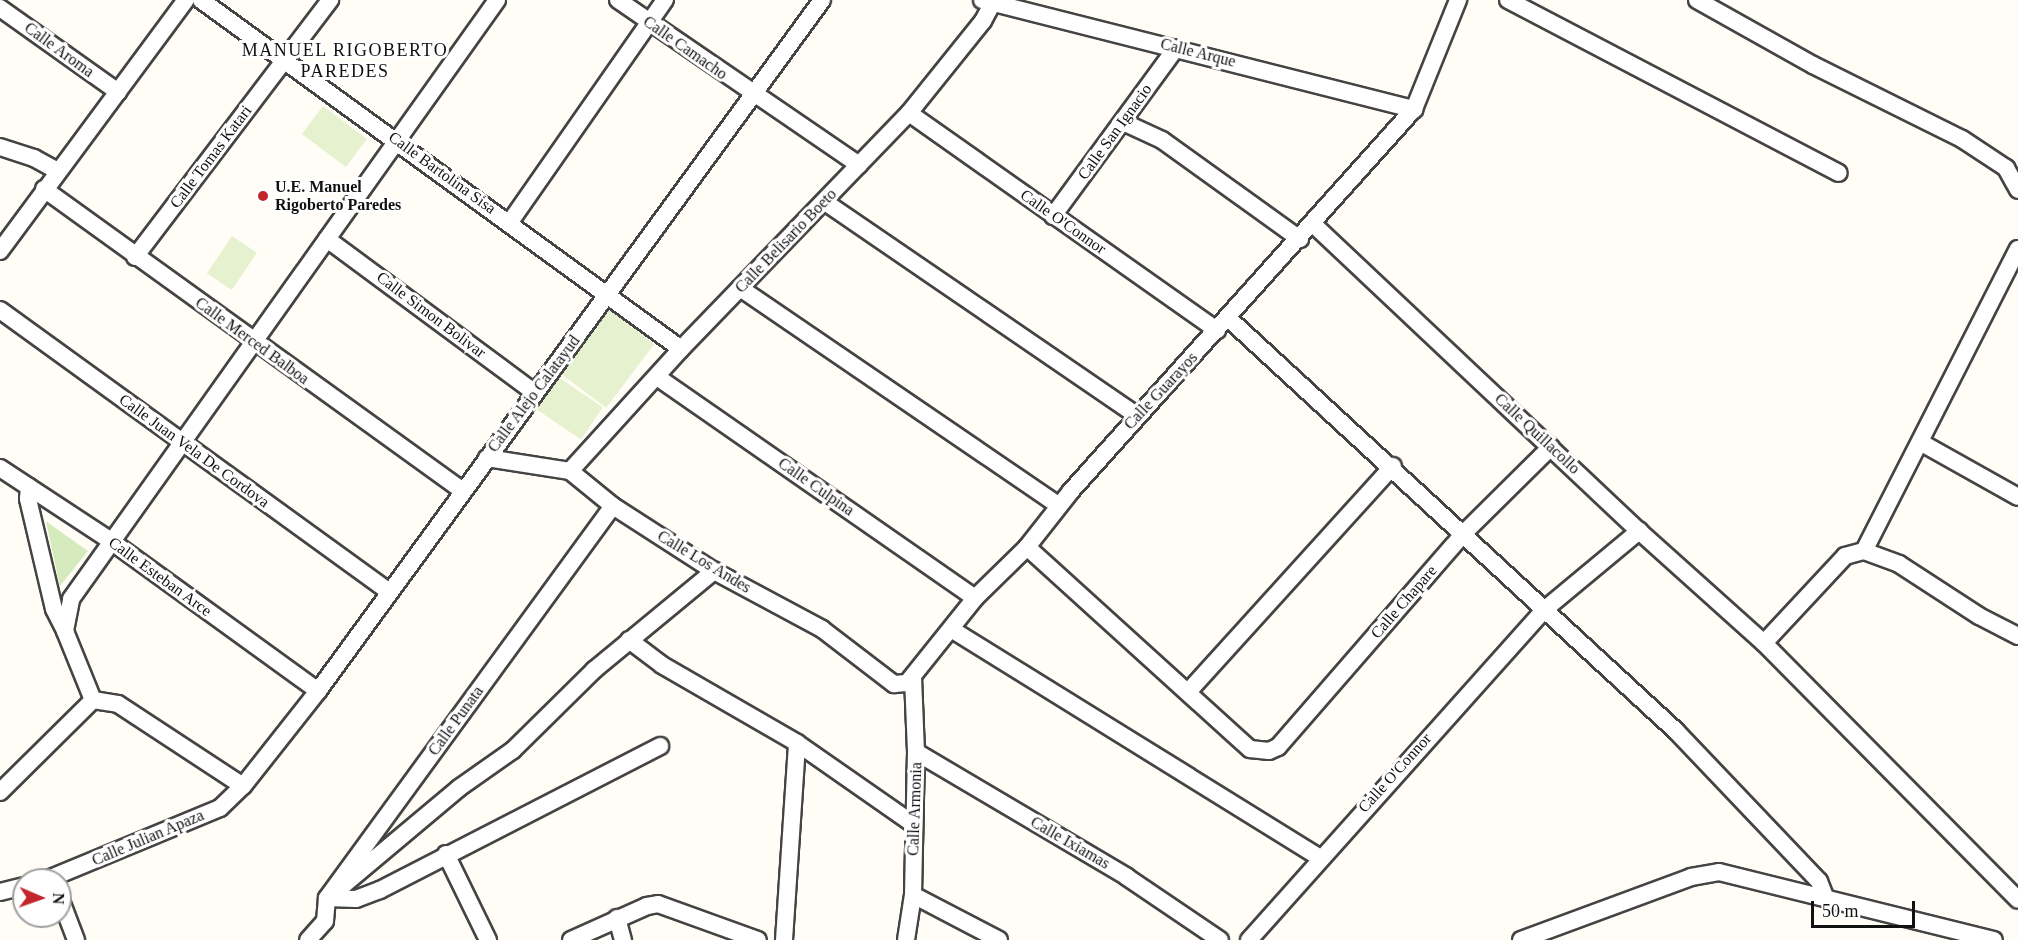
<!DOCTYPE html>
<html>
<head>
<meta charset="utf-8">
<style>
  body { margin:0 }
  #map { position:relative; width:2018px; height:940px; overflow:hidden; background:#fffdf5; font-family:Georgia,serif }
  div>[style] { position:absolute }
  .green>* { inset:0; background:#d5ebbd }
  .pitch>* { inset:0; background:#e6f2cf; transform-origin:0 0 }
  .roads { filter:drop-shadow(2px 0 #444) drop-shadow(-2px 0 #444) drop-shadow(0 2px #444) drop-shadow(0 -2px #444) }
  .minor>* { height:16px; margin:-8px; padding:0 8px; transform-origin:8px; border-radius:8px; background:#fff }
  .dots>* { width:16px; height:16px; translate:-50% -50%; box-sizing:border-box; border:3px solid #fff; border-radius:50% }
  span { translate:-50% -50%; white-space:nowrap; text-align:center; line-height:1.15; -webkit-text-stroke:6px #fff; paint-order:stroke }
  .street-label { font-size:16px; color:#111 }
  .poi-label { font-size:16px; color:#111; font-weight:700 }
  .left { translate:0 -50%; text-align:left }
  .neighbourhood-label { font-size:18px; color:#111; letter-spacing:1.5px }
  .north { position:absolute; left:12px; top:868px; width:60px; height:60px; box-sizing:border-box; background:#fff; border:2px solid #a0a0a0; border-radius:50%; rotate:92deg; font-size:16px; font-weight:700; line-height:24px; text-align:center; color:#111 }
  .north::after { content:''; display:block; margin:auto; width:21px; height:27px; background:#c4262e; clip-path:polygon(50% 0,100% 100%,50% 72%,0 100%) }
  .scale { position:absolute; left:1811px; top:901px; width:104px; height:27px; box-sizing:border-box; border:3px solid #111; border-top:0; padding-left:8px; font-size:18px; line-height:21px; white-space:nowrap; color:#111; -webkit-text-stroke:4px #fff; paint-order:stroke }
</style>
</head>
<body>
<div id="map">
  <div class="green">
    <i style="clip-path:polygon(47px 522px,88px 551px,60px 586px,46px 522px)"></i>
  </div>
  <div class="pitch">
    <i style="left:323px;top:106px;width:55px;height:35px;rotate:37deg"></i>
    <i style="left:232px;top:236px;width:30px;height:45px;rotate:34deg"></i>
    <i style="left:608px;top:309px;width:58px;height:80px;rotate:37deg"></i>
    <i style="left:558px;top:377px;width:54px;height:39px;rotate:34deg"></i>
  </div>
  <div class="roads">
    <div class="minor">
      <i style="left:201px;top:0;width:593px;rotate:36.02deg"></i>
      <i style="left:618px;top:0;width:292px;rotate:34.4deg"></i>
      <i style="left:982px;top:0;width:446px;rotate:14.2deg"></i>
      <i style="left:1508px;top:0;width:373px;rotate:27.6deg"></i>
      <i style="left:1697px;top:0;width:133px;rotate:29.3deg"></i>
      <i style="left:1813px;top:65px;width:166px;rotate:26.4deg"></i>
      <i style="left:1962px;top:139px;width:53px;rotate:33.4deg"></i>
      <i style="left:2006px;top:168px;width:25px;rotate:61deg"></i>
      <i style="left:0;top:8px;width:145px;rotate:35.4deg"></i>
      <i style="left:909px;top:113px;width:377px;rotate:35.2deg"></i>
      <i style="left:1123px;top:122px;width:43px;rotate:24.8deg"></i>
      <i style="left:1162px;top:140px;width:170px;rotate:35.7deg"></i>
      <i style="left:0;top:147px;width:36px;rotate:18deg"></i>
      <i style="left:34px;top:158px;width:26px;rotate:29deg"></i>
      <i style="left:44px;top:189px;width:516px;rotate:35.78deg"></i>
      <i style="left:825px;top:202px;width:379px;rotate:34.4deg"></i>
      <i style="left:1053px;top:216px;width:208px;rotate:-53.8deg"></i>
      <i style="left:510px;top:222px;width:271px;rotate:-55.1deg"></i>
      <i style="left:1313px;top:224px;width:448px;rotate:43.3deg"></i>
      <i style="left:1639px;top:531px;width:168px;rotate:41.9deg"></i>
      <i style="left:1764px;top:643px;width:361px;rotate:45.3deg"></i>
      <i style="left:327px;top:239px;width:257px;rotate:36.5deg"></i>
      <i style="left:0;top:251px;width:312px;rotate:-53.5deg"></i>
      <i style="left:135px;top:257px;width:323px;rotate:-52.8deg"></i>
      <i style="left:740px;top:288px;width:386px;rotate:34.3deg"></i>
      <i style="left:0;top:310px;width:480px;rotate:35.9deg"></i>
      <i style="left:1228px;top:318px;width:609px;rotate:42.67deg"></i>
      <i style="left:1676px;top:731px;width:207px;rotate:46.4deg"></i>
      <i style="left:1819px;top:881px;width:17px;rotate:69deg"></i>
      <i style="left:657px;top:377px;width:387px;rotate:34.8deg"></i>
      <i style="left:1920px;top:442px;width:112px;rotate:29.3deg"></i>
      <i style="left:487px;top:458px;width:84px;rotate:8.9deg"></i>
      <i style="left:570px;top:471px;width:55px;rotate:39.1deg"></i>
      <i style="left:613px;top:506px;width:120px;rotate:32.8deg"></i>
      <i style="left:714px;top:571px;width:123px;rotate:28.2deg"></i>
      <i style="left:822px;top:629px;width:91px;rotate:37.4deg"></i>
      <i style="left:894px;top:684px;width:13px;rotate:-4deg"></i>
      <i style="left:907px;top:683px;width:109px;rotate:-51.3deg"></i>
      <i style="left:975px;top:598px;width:73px;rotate:-44.4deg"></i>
      <i style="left:1027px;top:547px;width:71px;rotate:-51.8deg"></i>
      <i style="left:1071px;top:491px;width:513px;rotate:-48.08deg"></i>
      <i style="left:1414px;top:109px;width:118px;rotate:-68deg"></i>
      <i style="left:0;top:468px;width:133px;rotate:33.3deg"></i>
      <i style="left:111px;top:541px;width:256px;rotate:35.9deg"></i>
      <i style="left:570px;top:471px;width:165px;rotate:-47.7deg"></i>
      <i style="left:681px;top:349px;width:328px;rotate:-46deg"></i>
      <i style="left:909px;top:113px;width:118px;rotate:-51.2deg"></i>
      <i style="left:983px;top:21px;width:19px;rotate:-62deg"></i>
      <i style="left:29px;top:487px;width:12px;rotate:95deg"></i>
      <i style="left:28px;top:499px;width:113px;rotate:76.7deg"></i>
      <i style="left:54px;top:609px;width:25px;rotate:63deg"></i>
      <i style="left:1027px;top:547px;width:301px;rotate:42.2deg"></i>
      <i style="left:1250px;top:749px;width:19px;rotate:6deg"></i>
      <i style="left:1269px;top:751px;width:10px;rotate:-24deg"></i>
      <i style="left:1278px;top:747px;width:284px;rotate:-49deg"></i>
      <i style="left:1464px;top:533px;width:122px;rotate:-44.7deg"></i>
      <i style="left:1864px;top:551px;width:339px;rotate:-63deg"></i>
      <i style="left:951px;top:629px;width:435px;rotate:31.8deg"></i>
      <i style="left:629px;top:640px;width:41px;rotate:37.1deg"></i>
      <i style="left:662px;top:665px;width:156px;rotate:30deg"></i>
      <i style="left:797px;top:743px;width:141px;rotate:34.9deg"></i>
      <i style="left:1764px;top:643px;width:119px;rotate:-47deg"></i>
      <i style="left:1845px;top:556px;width:20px;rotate:-15deg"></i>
      <i style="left:1864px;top:551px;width:37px;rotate:20deg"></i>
      <i style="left:1899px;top:564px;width:95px;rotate:33deg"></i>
      <i style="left:1979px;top:616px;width:44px;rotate:27.1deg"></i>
      <i style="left:1188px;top:692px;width:305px;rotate:-47.8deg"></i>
      <i style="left:93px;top:700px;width:74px;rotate:-112.1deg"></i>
      <i style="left:65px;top:631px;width:33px;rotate:-79deg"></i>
      <i style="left:71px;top:599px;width:735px;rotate:-54.58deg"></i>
      <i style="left:93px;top:700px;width:25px;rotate:9deg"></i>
      <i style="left:118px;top:704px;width:149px;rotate:33.3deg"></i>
      <i style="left:916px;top:752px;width:245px;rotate:30.6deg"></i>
      <i style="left:1127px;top:877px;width:112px;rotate:34.1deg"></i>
      <i style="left:0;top:792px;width:131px;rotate:-44.7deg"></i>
      <i style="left:446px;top:854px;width:96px;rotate:64deg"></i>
      <i style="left:46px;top:880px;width:188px;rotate:-22.5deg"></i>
      <i style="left:220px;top:808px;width:32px;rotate:-44deg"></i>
      <i style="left:243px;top:786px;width:121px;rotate:-51.7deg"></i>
      <i style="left:318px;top:691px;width:855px;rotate:-53.89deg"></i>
      <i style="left:341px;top:887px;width:154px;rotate:-40deg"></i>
      <i style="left:459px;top:788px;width:66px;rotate:-35.1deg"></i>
      <i style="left:513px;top:750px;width:114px;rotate:-44.6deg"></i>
      <i style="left:594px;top:670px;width:156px;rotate:-39.5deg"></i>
      <i style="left:0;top:892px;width:25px;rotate:-14deg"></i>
      <i style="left:913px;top:895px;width:97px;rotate:27.6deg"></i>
      <i style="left:60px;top:898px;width:45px;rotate:69.1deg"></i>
      <i style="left:327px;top:898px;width:29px;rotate:2deg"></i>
      <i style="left:356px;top:899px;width:26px;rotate:-21deg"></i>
      <i style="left:380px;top:890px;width:315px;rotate:-27.2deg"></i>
      <i style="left:617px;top:918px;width:23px;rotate:75deg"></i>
      <i style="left:308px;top:940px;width:25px;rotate:-48deg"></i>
      <i style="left:325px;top:921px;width:23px;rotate:-85deg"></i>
      <i style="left:327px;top:898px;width:485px;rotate:-53.9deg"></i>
      <i style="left:571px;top:940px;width:83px;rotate:-24.1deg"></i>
      <i style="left:647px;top:906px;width:11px;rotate:-10deg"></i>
      <i style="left:658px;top:904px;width:106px;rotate:19.8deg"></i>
      <i style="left:784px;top:940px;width:197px;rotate:-86.2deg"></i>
      <i style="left:906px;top:940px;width:46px;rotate:-81.2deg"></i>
      <i style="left:913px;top:895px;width:143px;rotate:-88.8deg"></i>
      <i style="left:916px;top:752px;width:74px;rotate:-92.3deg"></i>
      <i style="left:1249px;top:940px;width:443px;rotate:-48.2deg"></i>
      <i style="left:1544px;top:610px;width:124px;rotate:-39.7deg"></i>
      <i style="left:1521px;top:940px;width:181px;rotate:-20.3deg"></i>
      <i style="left:1691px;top:877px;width:28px;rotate:-10deg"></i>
      <i style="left:1719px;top:872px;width:283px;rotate:13.9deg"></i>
    </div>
  </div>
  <div class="dots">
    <i style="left:263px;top:196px;background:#c4262e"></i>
  </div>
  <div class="street-label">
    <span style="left:685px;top:48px;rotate:35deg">Calle Camacho</span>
    <span style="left:59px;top:50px;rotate:36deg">Calle Aroma</span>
    <span style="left:1198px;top:53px;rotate:14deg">Calle Arque</span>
    <span style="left:1115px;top:132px;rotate:-54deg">Calle San Ignacio</span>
    <span style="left:211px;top:157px;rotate:-53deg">Calle Tomas Katari</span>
    <span style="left:442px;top:173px;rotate:36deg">Calle Bartolina Sisa</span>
    <span style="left:1063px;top:222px;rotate:35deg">Calle O'Connor</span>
    <span style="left:786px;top:241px;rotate:-46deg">Calle Belisario Boeto</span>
    <span style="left:431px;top:315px;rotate:37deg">Calle Simon Bolivar</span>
    <span style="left:252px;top:341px;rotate:36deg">Calle Merced Balboa</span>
    <span style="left:1161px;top:391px;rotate:-47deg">Calle Guarayos</span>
    <span style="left:534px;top:394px;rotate:-53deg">Calle Alejo Calatayud</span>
    <span style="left:1537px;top:434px;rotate:43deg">Calle Quillacollo</span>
    <span style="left:194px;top:451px;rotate:36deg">Calle Juan Vela De Cordova</span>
    <span style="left:816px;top:487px;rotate:35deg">Calle Culpina</span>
    <span style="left:704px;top:562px;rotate:31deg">Calle Los Andes</span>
    <span style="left:160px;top:577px;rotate:36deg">Calle Esteban Arce</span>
    <span style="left:1404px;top:602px;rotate:-49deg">Calle Chapare</span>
    <span style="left:456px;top:721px;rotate:-54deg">Calle Punata</span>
    <span style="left:1395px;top:773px;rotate:-48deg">Calle O'Connor</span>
    <span style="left:915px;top:809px;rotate:-88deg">Calle Armonia</span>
    <span style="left:148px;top:838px;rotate:-23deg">Calle Julian Apaza</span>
    <span style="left:1070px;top:843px;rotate:30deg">Calle Ixiamas</span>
  </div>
  <div class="poi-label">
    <span class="left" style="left:275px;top:196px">U.E. Manuel<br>Rigoberto Paredes</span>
  </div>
  <div class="neighbourhood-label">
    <span style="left:345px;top:61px">MANUEL RIGOBERTO<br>PAREDES</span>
  </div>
  <div class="north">N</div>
  <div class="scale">50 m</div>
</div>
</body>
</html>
